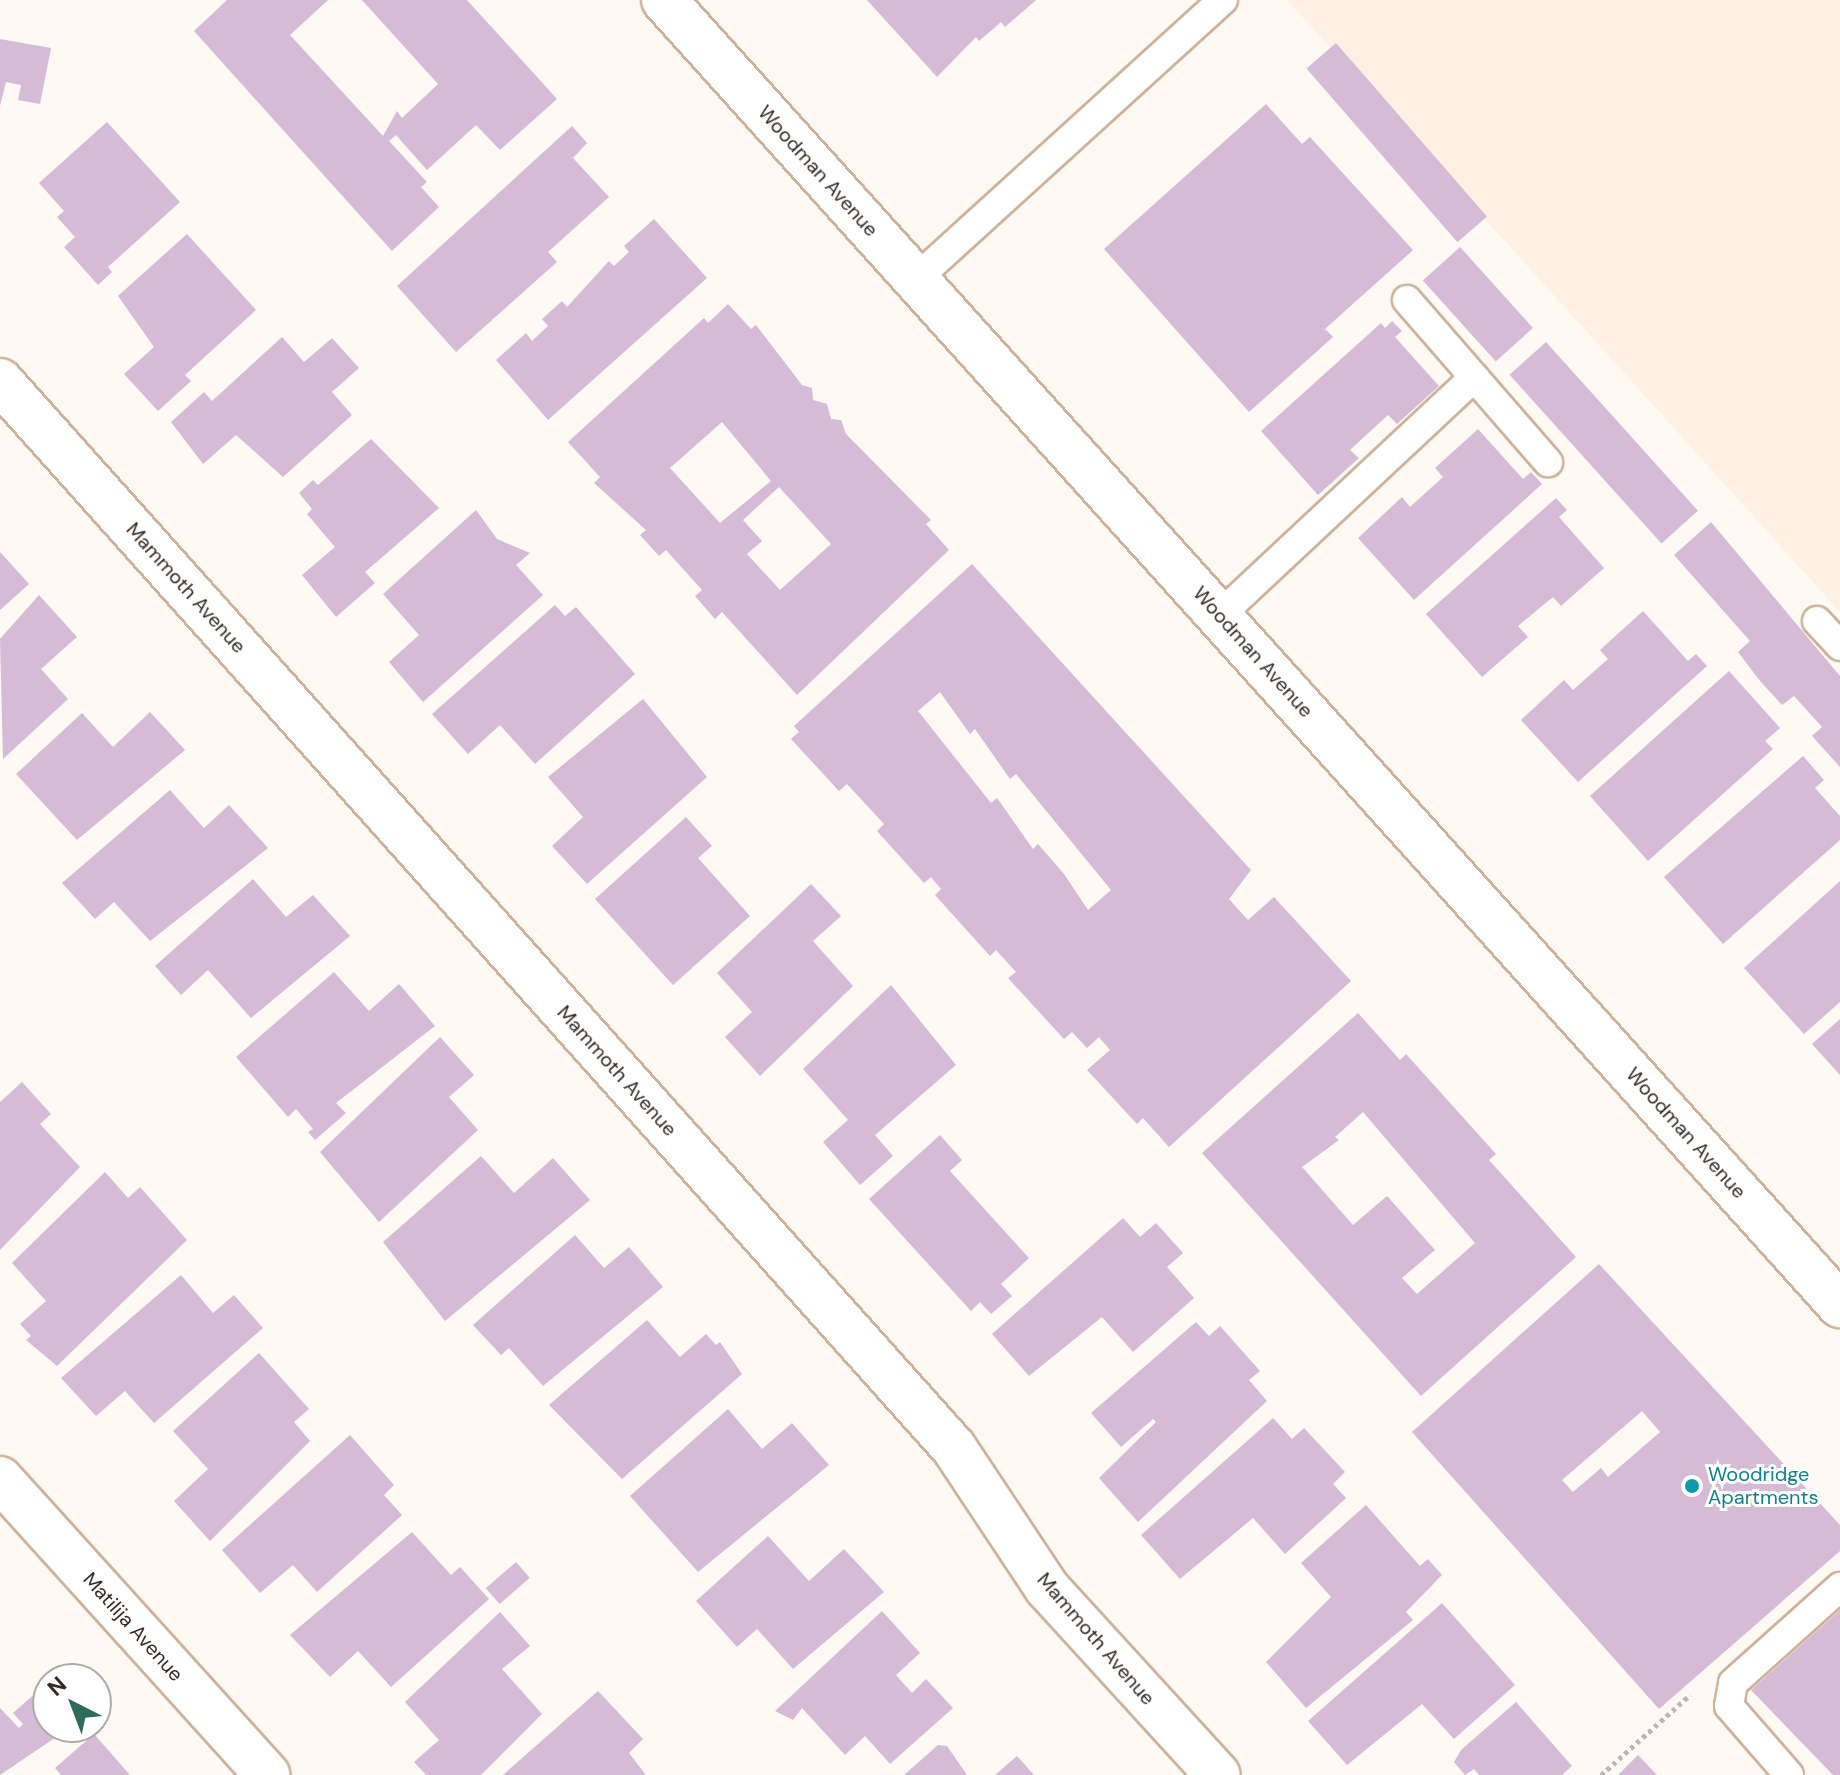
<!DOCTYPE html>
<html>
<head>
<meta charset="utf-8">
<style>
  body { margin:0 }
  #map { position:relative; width:1840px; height:1775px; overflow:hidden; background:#fff8f3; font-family:"DM Sans",sans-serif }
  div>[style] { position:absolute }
  .built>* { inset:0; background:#fff0e4 }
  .building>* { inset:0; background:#d5bbd6; transform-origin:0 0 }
  .path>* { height:5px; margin-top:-2.5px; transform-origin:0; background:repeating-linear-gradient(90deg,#bfb6b0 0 4px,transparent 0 8px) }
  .roads { filter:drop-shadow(2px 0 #d0b29a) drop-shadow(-2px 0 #d0b29a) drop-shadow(0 2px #d0b29a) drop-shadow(0 -2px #d0b29a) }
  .lane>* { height:28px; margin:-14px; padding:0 14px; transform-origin:14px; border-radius:14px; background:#fff }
  .street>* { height:44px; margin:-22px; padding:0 22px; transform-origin:22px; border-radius:22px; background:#fff }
  .primary>* { height:44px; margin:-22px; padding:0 22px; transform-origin:22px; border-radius:22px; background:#fff }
  .dots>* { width:22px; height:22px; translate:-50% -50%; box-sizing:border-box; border:4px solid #fff; border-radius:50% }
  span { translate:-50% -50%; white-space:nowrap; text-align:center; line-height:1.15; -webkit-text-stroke:6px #fff; paint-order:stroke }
  .street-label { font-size:20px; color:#372b22 }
  .culture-label { font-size:20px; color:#0d838f }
  .left { translate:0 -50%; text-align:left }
  .north { position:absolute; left:32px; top:1663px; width:80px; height:80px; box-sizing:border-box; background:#fff; border:2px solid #afaaa7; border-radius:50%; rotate:318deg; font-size:22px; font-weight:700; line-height:32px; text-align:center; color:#372b22 }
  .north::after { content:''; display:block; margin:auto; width:28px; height:36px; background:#2f6b56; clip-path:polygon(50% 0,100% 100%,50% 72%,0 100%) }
</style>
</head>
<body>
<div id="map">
  <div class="built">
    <i style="clip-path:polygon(1287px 0,1840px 0,1840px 612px)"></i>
  </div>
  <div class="building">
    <i style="clip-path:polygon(227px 0,328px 0,290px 35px,383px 136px,397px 111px,402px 118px,438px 84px,362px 0,467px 0,557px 99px,500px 150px,476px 125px,427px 170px,396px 135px,389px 141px,427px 182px,421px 187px,439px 207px,392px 251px,194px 31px)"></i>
    <i style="clip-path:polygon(867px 0,1036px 0,1005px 27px,1001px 22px,979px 41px,976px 37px,937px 77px)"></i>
    <i style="clip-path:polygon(0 39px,51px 48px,40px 104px,18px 100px,21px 85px,6px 82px,0 106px)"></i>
    <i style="left:1336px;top:43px;width:230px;height:39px;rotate:49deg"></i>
    <i style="clip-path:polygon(1266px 104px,1302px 144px,1310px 137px,1413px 250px,1325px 329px,1333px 337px,1249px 412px,1104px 249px)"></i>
    <i style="clip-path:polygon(107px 122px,180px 202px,108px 267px,112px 272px,98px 285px,64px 247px,75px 237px,57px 217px,64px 211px,39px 183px)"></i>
    <i style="clip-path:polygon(572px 126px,587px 143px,573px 158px,609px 197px,548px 252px,557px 262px,456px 352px,397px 286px)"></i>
    <i style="clip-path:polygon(654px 219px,707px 278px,548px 420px,496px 360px,526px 333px,532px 341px,548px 326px,542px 319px,562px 301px,567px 307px,609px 261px,614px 266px,629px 252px,624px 246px)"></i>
    <i style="clip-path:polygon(187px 234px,256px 310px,185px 375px,191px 381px,158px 411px,124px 374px,154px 347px,118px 296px)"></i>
    <i style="left:1460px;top:247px;width:109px;height:50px;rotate:48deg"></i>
    <i style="clip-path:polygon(evenodd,728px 304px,751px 329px,756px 325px,802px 385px,812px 388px,813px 400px,827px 404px,831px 419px,841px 420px,846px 434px,931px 520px,926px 524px,949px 550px,797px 695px,722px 612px,715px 619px,695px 596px,702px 590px,666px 550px,659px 556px,640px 535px,646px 530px,594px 483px,600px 477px,568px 442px,704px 318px,708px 323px,728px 304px,722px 422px,771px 481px,720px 523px,670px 468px,722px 422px,728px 304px,779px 487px,831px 544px,780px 590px,747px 554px,762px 541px,743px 520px,779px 487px)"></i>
    <i style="clip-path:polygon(1392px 321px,1402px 331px,1395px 337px,1439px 386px,1397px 424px,1388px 415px,1350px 450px,1359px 458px,1318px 495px,1261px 431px,1381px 323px,1385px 328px)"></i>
    <i style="clip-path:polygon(282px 337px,304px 362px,332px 338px,359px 368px,332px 392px,352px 415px,283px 477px,236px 435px,203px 464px,171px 422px,204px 392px,212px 401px)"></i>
    <i style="left:1546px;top:342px;width:227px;height:49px;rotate:48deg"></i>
    <i style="clip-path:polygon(1478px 429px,1523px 479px,1531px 472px,1542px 484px,1414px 600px,1358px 538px,1402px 497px,1410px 507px,1443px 477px,1435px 468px)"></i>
    <i style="clip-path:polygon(371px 439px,439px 508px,365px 572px,375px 583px,336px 617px,302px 575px,335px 547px,307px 514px,312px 509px,299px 493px,313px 480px,318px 485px)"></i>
    <i style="clip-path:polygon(1556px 498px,1567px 510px,1559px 517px,1604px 568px,1561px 606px,1553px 597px,1518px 626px,1528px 637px,1482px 677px,1426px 614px)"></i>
    <i style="clip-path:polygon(476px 510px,497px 539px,530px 553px,516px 565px,543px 595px,423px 702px,389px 662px,419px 635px,383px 594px)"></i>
    <i style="clip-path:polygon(1711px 522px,1840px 676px,1840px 767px,1812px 736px,1822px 727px,1794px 696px,1782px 705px,1760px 681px,1738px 652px,1750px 641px,1674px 555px)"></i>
    <i style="clip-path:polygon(0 552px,29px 584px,0 610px)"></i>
    <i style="clip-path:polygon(evenodd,972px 564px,1251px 870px,1229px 899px,1248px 920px,1274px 897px,1351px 981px,1169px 1147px,1143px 1118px,1137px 1124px,1087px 1070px,1110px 1050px,1099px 1037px,1087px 1048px,1072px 1032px,1064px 1039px,1008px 978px,1016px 972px,996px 950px,990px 956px,935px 895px,941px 889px,931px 877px,924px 883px,877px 831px,884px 824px,847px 784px,839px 791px,791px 739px,799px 732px,794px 726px,972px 564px,940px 692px,970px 734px,975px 729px,1010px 779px,1016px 774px,1111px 890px,1088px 910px,1064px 874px,1038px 844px,1033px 849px,997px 798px,991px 803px,918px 711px,940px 692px)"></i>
    <i style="clip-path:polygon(39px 595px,77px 637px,41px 669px,68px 699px,3px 759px,0 639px)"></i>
    <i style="clip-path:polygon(555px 605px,565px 616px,576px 607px,635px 674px,535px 764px,500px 725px,468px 754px,432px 714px)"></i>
    <i style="clip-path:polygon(1643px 611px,1688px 661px,1696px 654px,1707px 666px,1578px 782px,1521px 720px,1564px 680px,1573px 690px,1608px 659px,1600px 650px)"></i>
    <i style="clip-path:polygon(1729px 671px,1780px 728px,1765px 741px,1773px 749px,1648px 861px,1590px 796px)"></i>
    <i style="clip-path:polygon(643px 699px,707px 777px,587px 884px,552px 846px,583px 817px,548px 777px)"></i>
    <i style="clip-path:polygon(150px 712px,185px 750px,77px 840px,16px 774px,82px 713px,113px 747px)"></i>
    <i style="clip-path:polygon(1803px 756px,1824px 780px,1815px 788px,1840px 816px,1840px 840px,1723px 944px,1664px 877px)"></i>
    <i style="clip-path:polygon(170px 790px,204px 828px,229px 805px,268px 848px,150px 941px,114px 902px,95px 919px,62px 883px)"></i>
    <i style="clip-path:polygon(686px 817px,712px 846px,698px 858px,750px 916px,673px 985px,595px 899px)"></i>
    <i style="clip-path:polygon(253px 879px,286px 917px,313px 895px,350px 936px,251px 1018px,208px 970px,181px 995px,155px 966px)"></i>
    <i style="clip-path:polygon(1840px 881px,1840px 1002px,1804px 1034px,1744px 968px)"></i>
    <i style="clip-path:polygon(811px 884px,841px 916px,813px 941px,853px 986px,760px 1076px,725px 1037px,752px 1012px,717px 973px)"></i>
    <i style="clip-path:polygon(334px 972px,369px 1011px,399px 984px,435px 1026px,336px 1103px,346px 1113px,315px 1140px,308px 1132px,313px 1129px,296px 1109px,288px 1117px,236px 1057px)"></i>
    <i style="clip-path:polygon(891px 985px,956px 1065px,875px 1135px,893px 1156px,860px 1185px,823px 1142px,848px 1120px,803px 1069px)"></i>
    <i style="clip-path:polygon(evenodd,1358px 1013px,1400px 1060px,1406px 1054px,1496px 1154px,1489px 1160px,1576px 1257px,1421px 1396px,1202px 1153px,1358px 1013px,1363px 1112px,1475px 1243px,1417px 1294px,1402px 1278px,1435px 1250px,1387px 1196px,1353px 1225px,1302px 1167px,1339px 1140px,1335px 1137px,1363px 1112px)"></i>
    <i style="clip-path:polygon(1840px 1019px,1840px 1075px,1812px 1044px)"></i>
    <i style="clip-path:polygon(440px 1037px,474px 1075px,449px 1097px,478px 1130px,379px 1222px,320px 1152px)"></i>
    <i style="clip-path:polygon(22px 1082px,51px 1114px,40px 1124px,80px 1167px,0 1250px,0 1102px)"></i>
    <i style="clip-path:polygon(940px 1135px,962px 1160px,950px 1171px,1029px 1258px,1001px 1284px,1012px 1296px,991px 1314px,980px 1302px,971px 1311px,869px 1199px)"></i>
    <i style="clip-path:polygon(481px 1156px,514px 1193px,553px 1158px,590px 1200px,445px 1321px,383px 1242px)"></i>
    <i style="clip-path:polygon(105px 1172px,128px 1198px,140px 1187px,187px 1240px,57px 1366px,26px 1340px,31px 1336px,20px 1324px,46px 1301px,12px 1263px)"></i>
    <i style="clip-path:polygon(1123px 1218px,1140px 1237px,1156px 1223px,1183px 1253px,1167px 1267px,1194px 1298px,1133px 1352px,1102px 1317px,1029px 1376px,992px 1334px)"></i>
    <i style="clip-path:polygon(575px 1235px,604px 1268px,629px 1247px,663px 1287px,543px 1386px,509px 1348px,501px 1355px,473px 1325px)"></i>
    <i style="clip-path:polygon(evenodd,1599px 1264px,1840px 1525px,1840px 1551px,1659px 1709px,1412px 1432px,1599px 1264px,1642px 1411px,1660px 1432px,1608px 1477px,1601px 1468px,1573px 1492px,1562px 1480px,1642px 1411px)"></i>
    <i style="clip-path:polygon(181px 1275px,213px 1313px,234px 1295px,263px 1328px,154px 1423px,125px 1391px,96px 1416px,61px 1378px)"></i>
    <i style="clip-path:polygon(647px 1320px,680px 1357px,706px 1334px,716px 1345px,720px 1342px,742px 1374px,622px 1479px,549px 1405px)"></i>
    <i style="clip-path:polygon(1196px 1322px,1209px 1336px,1220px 1326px,1260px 1371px,1249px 1380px,1267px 1401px,1138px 1522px,1099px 1478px,1156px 1422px,1153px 1419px,1121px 1447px,1091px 1413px)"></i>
    <i style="clip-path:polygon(259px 1353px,309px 1409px,294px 1422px,310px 1441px,210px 1541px,174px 1501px,208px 1469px,173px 1431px)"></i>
    <i style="clip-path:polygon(728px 1409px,762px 1449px,792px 1423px,829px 1465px,698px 1572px,630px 1496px)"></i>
    <i style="clip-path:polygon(1273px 1418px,1292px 1439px,1304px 1428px,1345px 1472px,1333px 1484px,1346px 1498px,1285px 1554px,1253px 1518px,1180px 1579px,1141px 1535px)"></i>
    <i style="clip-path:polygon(350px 1435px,394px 1485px,384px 1495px,402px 1515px,317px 1592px,293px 1565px,260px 1593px,222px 1550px)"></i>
    <i style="clip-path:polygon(1366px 1505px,1420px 1566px,1428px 1559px,1442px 1575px,1406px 1612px,1413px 1620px,1306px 1708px,1266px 1662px,1331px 1597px,1301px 1563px)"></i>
    <i style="clip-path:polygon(412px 1532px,451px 1575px,460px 1567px,489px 1599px,391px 1687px,358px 1651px,330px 1677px,290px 1635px)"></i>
    <i style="clip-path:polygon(768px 1536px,809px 1581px,844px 1549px,884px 1592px,793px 1669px,757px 1629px,737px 1647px,696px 1601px)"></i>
    <i style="left:516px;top:1562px;width:21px;height:40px;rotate:49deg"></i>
    <i style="clip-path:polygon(1442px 1603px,1515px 1685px,1454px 1739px,1422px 1704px,1347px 1765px,1308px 1721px)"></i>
    <i style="clip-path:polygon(1840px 1610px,1840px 1775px,1833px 1775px,1751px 1690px)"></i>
    <i style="clip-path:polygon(882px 1611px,920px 1653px,896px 1675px,912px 1693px,926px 1679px,953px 1708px,890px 1764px,865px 1736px,845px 1755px,802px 1708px,793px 1720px,775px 1711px)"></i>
    <i style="clip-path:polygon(500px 1612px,530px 1646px,502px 1669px,542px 1714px,481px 1775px,426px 1775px,414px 1762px,439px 1740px,405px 1702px)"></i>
    <i style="clip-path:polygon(48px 1682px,48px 1727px,71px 1727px,0 1775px,0 1708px,19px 1728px,23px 1724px,13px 1713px)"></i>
    <i style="clip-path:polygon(598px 1691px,643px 1739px,629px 1753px,646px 1775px,503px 1775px)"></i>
    <i style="clip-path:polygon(1516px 1702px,1572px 1766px,1562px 1775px,1479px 1775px,1474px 1769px,1465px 1775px,1454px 1762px,1461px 1750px)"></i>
    <i style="clip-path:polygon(94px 1734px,130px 1775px,61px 1775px,55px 1768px)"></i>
    <i style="clip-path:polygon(938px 1745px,947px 1746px,967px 1775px,904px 1775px)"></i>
    <i style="clip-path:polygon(1638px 1755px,1657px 1775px,1618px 1775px)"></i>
    <i style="clip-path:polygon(1017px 1756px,1034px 1775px,995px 1775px)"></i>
  </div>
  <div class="path">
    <i style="left:1601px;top:1775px;width:120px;rotate:-42deg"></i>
  </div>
  <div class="roads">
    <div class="lane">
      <i style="left:916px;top:279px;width:415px;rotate:-42.3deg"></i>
      <i style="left:1407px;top:300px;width:215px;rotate:49deg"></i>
      <i style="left:1220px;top:615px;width:348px;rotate:-43.1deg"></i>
      <i style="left:1817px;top:621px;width:34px;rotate:47deg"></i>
      <i style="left:1789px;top:1775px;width:91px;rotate:-131deg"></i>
      <i style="left:1729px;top:1706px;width:23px;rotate:-80deg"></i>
      <i style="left:1733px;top:1683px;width:144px;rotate:-41.9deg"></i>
    </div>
    <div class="street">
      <i style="left:0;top:381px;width:1431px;rotate:48.2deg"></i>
      <i style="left:954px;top:1448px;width:168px;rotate:56.4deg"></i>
      <i style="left:1047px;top:1588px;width:253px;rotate:47.6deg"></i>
      <i style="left:0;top:1479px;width:399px;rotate:47.9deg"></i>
    </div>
    <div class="primary">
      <i style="left:664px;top:0;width:1757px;rotate:47.98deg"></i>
    </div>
  </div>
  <div class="dots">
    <i style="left:1692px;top:1486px;background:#0f9aa8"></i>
  </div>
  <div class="street-label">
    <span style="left:818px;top:171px;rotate:48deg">Woodman Avenue</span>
    <span style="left:186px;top:588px;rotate:48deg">Mammoth Avenue</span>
    <span style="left:1253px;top:652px;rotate:48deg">Woodman Avenue</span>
    <span style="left:617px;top:1071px;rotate:48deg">Mammoth Avenue</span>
    <span style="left:1686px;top:1133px;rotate:48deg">Woodman Avenue</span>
    <span style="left:133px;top:1627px;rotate:48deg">Matilija Avenue</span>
    <span style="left:1096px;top:1639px;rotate:49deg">Mammoth Avenue</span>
  </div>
  <div class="culture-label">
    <span class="left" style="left:1708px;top:1486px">Woodridge<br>Apartments</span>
  </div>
  <div class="north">N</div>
</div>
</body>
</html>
